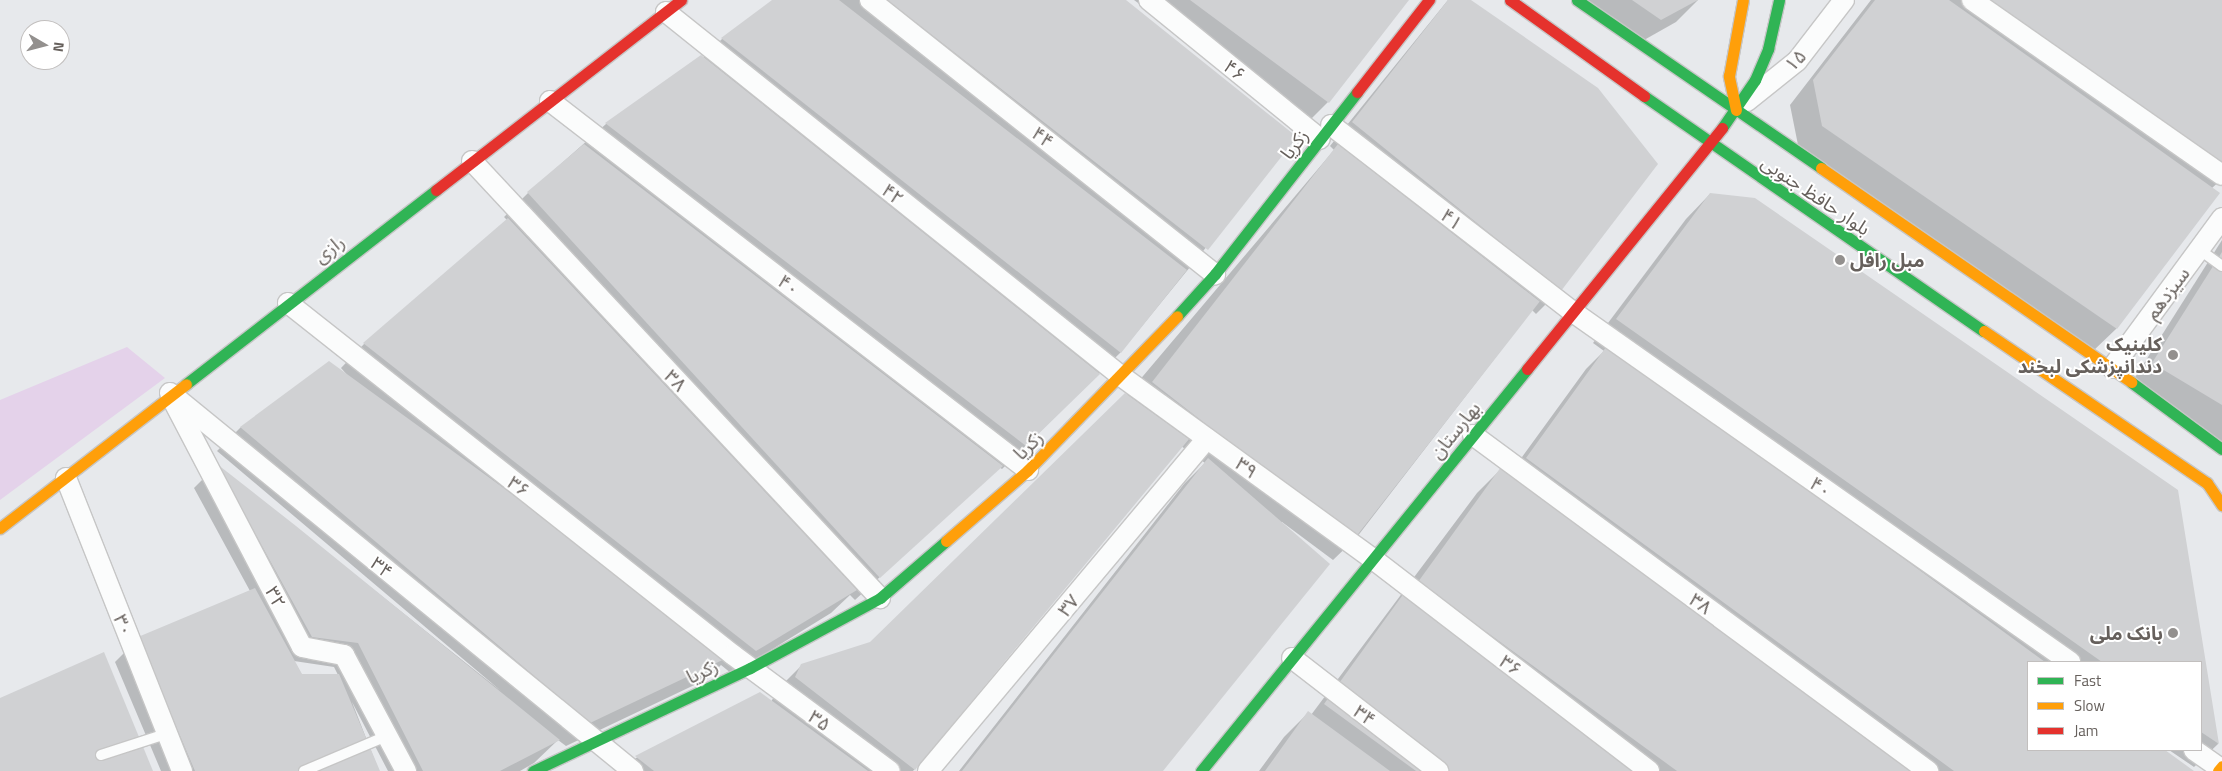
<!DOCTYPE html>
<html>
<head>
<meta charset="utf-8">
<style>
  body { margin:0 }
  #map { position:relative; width:2222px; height:771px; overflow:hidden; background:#e7e9ec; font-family:"Titillium Web","Noto Sans Arabic",sans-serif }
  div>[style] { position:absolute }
  .green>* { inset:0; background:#e4d2ea }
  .shadow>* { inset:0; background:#0003 }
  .building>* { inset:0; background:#d0d1d3; transform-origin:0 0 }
  .roads { filter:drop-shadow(1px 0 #c6c6c6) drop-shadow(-1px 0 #c6c6c6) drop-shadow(0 1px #c6c6c6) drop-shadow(0 -1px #c6c6c6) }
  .lane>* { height:10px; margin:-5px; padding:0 5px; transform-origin:5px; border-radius:5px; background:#fbfcfc }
  .street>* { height:20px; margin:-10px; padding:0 10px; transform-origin:10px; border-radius:10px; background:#fbfcfc }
  .fast>* { height:11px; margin:-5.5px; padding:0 5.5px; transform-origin:5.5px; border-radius:5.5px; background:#30b455 }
  .slow>* { height:11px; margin:-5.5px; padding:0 5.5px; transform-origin:5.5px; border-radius:5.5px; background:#ff9f0a }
  .jam>* { height:11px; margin:-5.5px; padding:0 5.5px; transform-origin:5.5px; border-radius:5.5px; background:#e5322d }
  .dots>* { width:14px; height:14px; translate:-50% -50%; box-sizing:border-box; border:2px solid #fff; border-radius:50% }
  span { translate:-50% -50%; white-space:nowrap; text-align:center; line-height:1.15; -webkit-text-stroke:4px #fff; paint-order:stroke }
  .street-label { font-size:19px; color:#66605c }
  .poi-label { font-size:19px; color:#66605c; font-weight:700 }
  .left { translate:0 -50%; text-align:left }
  .right { translate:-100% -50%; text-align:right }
  .legend { position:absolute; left:2027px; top:661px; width:175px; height:90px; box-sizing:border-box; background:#fff; border:1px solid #c2bfbe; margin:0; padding:6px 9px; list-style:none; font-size:15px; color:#66605c }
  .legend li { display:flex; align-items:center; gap:10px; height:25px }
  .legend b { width:25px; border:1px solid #c2bfbe }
  .north { position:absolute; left:20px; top:20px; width:50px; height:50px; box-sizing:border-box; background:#fff; border:1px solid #c2bfbe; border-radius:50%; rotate:98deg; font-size:14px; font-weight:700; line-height:20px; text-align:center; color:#66605c }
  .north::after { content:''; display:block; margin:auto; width:18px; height:22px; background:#93908e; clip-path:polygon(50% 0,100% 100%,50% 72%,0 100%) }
</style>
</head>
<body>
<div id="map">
  <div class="green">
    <i style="clip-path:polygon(127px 347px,165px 378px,0 500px,0 400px)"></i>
  </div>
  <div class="shadow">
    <i style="clip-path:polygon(evenodd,774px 0,1124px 0,1296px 137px,1120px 353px,1002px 469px,999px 467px,855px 600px,850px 595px,831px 613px,732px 674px,721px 665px,707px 679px,566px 746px,558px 740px,534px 763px,520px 771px,388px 771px,352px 702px,379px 771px,161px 771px,115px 662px,139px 638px,250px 591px,194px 488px,217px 465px,501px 691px,217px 451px,241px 427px,349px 377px,341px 368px,364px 344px,507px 220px,504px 217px,528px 193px,606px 124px,701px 56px,703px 58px,722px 39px,774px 0,294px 661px,334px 667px,338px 675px,302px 675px,294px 661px)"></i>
    <i style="clip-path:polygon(1134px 0,1407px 0,1328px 102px,1304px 126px)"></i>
    <i style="clip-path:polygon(1448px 0,1469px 0,1560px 290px,1536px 314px,1532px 310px,1357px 537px,1333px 560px,1282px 522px,1161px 771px,959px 771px,1184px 484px,1205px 463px,1181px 446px,913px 771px,622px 771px,636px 758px,760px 694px,771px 702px,778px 689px,802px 665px,870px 644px,1127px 395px,1334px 150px,1330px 146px)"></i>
    <i style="clip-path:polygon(1574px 0,1698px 0,1676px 22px,1637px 44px)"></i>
    <i style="clip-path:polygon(1871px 0,2222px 0,2222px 179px,2212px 188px,2219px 193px,2116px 329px,2092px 352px,1799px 150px,1790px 105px)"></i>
    <i style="clip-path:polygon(1710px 194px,2177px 491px,2218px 744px,2194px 767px,2169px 750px,2201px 750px,2201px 662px,2028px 662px,2028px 750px,2163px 750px,2191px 771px,1259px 771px,1284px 737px,1308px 713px,1311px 715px,1477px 493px,1501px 469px,1509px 475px,1586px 369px,1604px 351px,1593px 343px,1686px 219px)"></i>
    <i style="clip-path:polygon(2222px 240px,2222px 442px,2129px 387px)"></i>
  </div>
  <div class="building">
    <i style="clip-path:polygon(772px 0,839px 0,1187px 270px,1121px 353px,721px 38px)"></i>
    <i style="clip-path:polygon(887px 0,1126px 0,1297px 137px,1208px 250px)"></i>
    <i style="clip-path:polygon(1190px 0,1409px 0,1329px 103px)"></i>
    <i style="clip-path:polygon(1448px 0,1471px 0,1598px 88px,1658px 164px,1561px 291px,1352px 122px)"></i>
    <i style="clip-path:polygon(1632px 0,1698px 0,1661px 20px)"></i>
    <i style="clip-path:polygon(1875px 0,1949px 0,2220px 193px,2117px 329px,1822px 126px,1813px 80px)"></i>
    <i style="clip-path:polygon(1988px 0,2222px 0,2222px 163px)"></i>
    <i style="clip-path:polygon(701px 55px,1100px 374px,1026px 446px,605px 123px)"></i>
    <i style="clip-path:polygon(584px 144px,1003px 466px,880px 578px,527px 192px)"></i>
    <i style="left:1338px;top:144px;width:256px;height:302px;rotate:38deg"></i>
    <i style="clip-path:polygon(1710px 193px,1755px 198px,2178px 490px,2219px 744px,2201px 732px,2201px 662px,2102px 662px,1616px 319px)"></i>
    <i style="clip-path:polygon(508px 218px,857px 590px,756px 651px,363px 343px)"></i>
    <i style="clip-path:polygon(2222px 252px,2222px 405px,2152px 363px)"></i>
    <i style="clip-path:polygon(1609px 343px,2045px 662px,2028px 662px,2028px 750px,2165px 750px,2194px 771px,1954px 771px,1526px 458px)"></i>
    <i style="clip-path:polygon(329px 361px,733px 655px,590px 723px,240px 427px)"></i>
    <i style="clip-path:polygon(1125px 393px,1189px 439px,915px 770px,795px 677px,801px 664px,870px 642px)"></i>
    <i style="clip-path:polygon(1208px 458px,1330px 564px,1163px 771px,962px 771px)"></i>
    <i style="clip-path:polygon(217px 464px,296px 526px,560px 740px,500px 771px,423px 771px,358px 643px,312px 637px)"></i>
    <i style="clip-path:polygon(1501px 467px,1916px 771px,1677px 771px,1418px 582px)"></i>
    <i style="clip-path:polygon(255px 588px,302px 674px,339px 674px,380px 771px,195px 771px,138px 637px)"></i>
    <i style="clip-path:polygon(1407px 589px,1655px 771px,1416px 771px,1324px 704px)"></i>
    <i style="clip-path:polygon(104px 652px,153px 771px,0 771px,0 698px)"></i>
    <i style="clip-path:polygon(760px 692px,868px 771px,654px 771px,635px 756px)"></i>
    <i style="clip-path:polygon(1308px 711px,1390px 771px,1265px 771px)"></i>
  </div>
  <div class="roads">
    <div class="lane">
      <i style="left:2200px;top:250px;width:27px;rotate:36deg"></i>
      <i style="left:101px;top:755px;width:68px;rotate:-17.9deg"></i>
      <i style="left:304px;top:771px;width:90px;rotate:-22.9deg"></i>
    </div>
    <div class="street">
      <i style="left:870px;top:0;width:441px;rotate:38.5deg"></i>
      <i style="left:1149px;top:0;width:220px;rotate:39.1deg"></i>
      <i style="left:1972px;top:0;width:305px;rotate:35deg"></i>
      <i style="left:666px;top:12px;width:583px;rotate:38.66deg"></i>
      <i style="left:1121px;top:376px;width:311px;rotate:36deg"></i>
      <i style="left:1373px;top:559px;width:348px;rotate:37.5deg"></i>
      <i style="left:550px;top:101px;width:604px;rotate:37.67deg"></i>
      <i style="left:1747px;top:101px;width:64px;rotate:-38.7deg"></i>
      <i style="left:1797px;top:61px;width:77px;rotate:-52.4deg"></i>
      <i style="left:1331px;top:125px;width:306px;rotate:37.7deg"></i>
      <i style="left:1573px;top:312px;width:608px;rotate:35.15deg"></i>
      <i style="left:472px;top:161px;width:598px;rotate:46.97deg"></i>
      <i style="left:288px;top:303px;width:567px;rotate:38.34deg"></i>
      <i style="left:733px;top:655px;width:195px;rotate:36.5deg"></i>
      <i style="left:2112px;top:368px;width:186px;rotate:-53.7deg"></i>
      <i style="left:170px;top:393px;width:598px;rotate:39.23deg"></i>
      <i style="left:174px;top:402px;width:276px;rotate:62.4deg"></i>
      <i style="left:302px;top:647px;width:43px;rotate:10.8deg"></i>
      <i style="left:344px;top:655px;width:132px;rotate:61.9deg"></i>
      <i style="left:1473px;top:435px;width:566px;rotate:36.44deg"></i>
      <i style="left:66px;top:478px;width:315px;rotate:68.4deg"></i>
      <i style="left:1292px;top:658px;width:185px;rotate:37.7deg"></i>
      <i style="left:2194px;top:750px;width:32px;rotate:35deg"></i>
      <i style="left:928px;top:771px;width:434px;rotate:-50deg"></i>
    </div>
    <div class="fast">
      <i style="left:1577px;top:0;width:296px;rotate:34.5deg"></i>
      <i style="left:1644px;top:96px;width:413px;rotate:34.7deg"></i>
      <i style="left:1722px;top:128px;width:58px;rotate:-55.5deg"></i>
      <i style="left:1755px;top:80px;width:34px;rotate:-67deg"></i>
      <i style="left:1768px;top:49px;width:50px;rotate:-77.3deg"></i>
      <i style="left:1177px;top:316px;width:57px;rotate:-47.9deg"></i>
      <i style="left:1215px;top:274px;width:231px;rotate:-52deg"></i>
      <i style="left:2131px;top:382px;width:113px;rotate:36.4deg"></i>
      <i style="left:186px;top:384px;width:316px;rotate:-37.8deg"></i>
      <i style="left:533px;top:771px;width:240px;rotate:-25.4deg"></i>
      <i style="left:750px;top:668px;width:148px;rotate:-28.3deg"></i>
      <i style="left:880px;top:598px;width:87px;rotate:-40.8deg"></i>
      <i style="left:1201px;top:771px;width:518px;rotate:-50.96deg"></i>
    </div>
    <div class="slow">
      <i style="left:1736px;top:110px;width:35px;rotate:-102deg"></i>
      <i style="left:1729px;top:76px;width:77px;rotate:-79.6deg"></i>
      <i style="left:1821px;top:168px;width:377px;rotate:34.6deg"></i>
      <i style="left:1984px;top:331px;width:270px;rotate:34.3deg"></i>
      <i style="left:2207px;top:483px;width:27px;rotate:56deg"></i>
      <i style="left:0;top:528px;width:235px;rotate:-37.7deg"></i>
      <i style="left:946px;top:541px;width:108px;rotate:-40.9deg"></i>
      <i style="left:1028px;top:470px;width:214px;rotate:-45.9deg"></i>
      <i style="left:2218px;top:771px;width:6px;rotate:-51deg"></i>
    </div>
    <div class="jam">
      <i style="left:1510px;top:0;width:165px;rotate:35.6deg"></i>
      <i style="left:1357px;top:92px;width:117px;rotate:-52deg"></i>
      <i style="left:436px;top:190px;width:310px;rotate:-37.8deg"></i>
      <i style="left:1527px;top:369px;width:310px;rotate:-51deg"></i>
    </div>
  </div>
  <div class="dots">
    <i style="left:1840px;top:260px;background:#93908e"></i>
    <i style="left:2173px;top:355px;background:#93908e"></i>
    <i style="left:2173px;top:633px;background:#93908e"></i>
  </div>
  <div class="street-label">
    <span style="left:1795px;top:60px;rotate:-46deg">۱۵</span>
    <span style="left:1235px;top:70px;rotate:39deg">۴۶</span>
    <span style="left:1043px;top:137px;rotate:38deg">۴۴</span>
    <span style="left:1294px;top:144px;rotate:-52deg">زکریا</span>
    <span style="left:893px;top:194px;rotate:39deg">۴۲</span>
    <span style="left:1816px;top:195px;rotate:34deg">بلوار حافظ جنوبی</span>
    <span style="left:1452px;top:219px;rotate:38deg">۴۱</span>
    <span style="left:329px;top:249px;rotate:-38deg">رازی</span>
    <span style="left:789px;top:285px;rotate:38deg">۴۰</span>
    <span style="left:2167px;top:293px;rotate:-53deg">سیزدهم</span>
    <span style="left:676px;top:380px;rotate:47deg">۳۸</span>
    <span style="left:1455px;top:430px;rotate:-51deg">بهارستان</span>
    <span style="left:1028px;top:445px;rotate:-44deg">زکریا</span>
    <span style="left:1247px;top:467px;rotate:36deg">۳۹</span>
    <span style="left:519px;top:486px;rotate:38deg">۳۶</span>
    <span style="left:1821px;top:487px;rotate:35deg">۴۰</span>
    <span style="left:382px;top:567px;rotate:39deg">۳۴</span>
    <span style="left:276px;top:597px;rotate:62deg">۳۲</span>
    <span style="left:1701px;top:603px;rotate:36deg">۳۸</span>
    <span style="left:1068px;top:605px;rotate:-50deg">۳۷</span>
    <span style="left:124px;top:625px;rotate:69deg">۳۰</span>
    <span style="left:1511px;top:665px;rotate:38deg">۳۶</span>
    <span style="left:702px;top:671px;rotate:-25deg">زکریا</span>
    <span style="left:1365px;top:715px;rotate:38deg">۳۴</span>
    <span style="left:820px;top:720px;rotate:36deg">۳۵</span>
  </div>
  <div class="poi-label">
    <span class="left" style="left:1850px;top:260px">مبل رافل</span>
    <span class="right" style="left:2162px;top:355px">کلینیک<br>دندانپزشکی لبخند</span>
    <span class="right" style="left:2163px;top:633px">بانک ملی</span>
  </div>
  <ul class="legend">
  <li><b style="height:6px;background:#30b455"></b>Fast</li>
  <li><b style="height:6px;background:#ff9f0a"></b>Slow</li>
  <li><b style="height:6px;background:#e5322d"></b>Jam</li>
  </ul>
  <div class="north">N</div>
</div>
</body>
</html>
